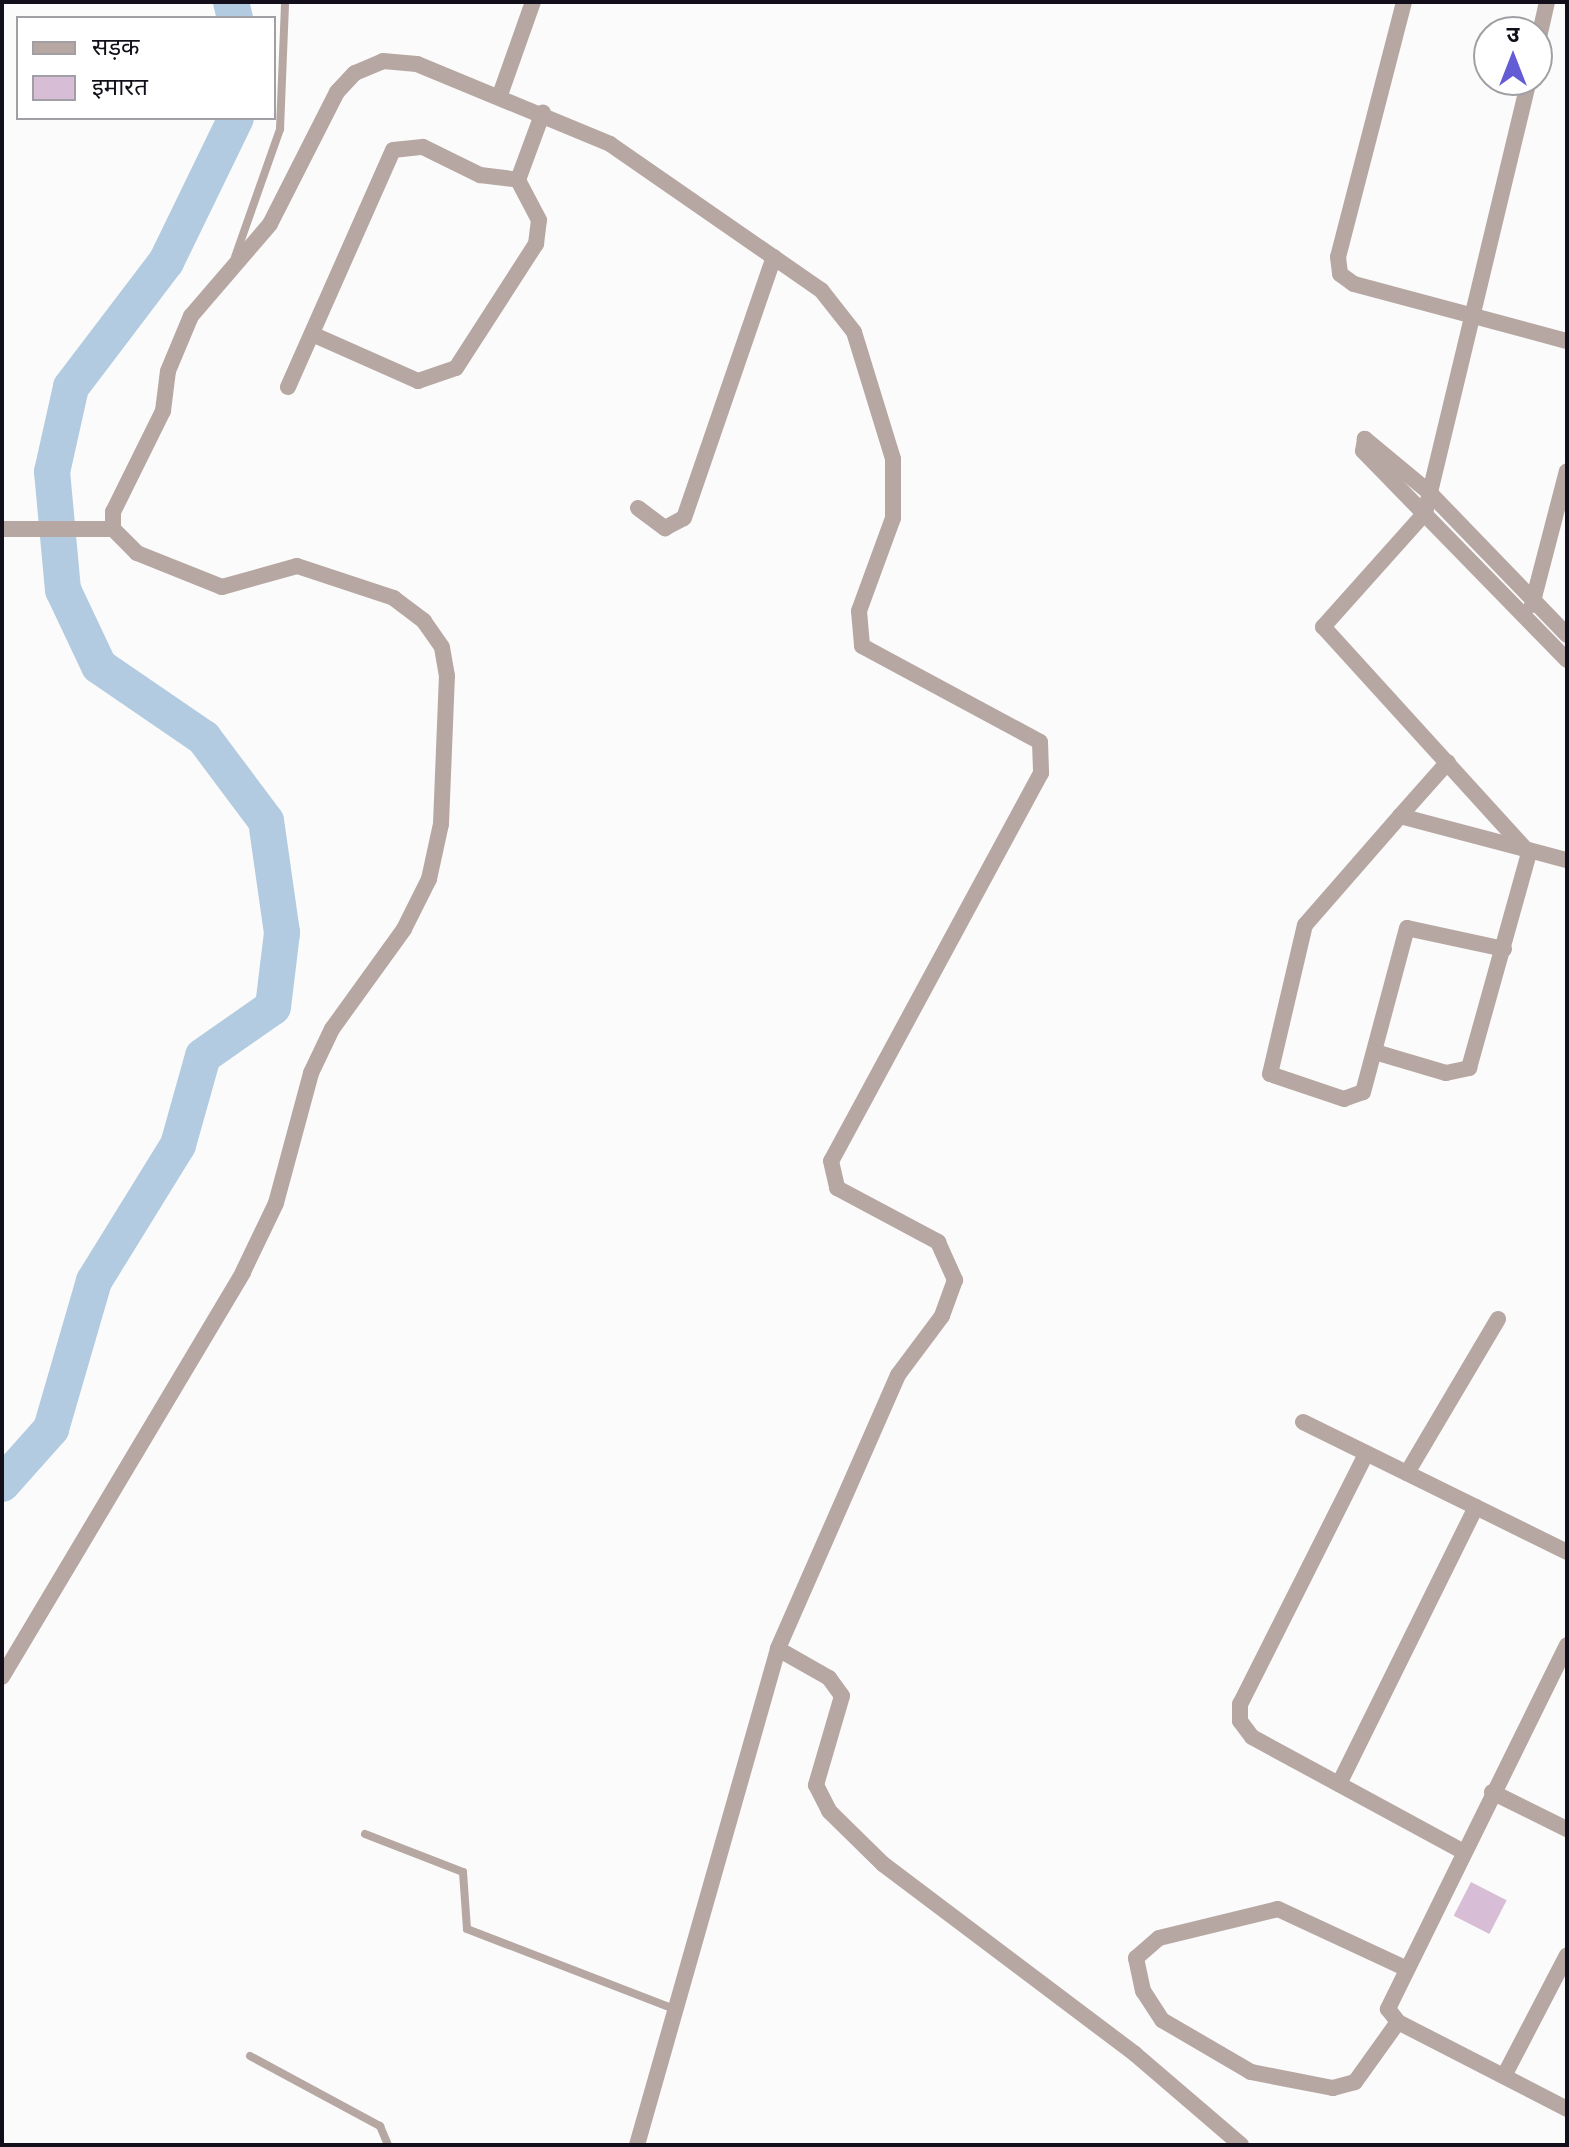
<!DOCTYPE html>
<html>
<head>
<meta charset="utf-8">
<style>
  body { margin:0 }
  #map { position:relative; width:1569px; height:2147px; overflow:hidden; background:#fbfbfb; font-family:"PT Sans Narrow","Noto Sans Devanagari",sans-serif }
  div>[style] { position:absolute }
  .river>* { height:36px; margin:-18px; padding:0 18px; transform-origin:18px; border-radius:18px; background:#b2cbe1 }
  .building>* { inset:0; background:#d8bdd6; transform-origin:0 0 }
  .lane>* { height:8px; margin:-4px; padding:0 4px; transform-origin:4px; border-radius:4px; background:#b6a7a3 }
  .street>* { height:16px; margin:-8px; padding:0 8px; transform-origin:8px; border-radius:8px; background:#b6a7a3 }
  span { translate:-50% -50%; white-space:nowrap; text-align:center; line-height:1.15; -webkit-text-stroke:6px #fff; paint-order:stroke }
  .frame { position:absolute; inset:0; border:4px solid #130f1a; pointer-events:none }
  .legend { position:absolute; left:16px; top:16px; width:260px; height:104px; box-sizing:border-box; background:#fff; border:2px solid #a19fa3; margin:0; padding:10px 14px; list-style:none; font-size:24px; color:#130f1a }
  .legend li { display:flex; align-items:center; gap:16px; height:40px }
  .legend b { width:40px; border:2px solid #a19fa3 }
  .north { position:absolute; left:1473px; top:16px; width:80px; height:80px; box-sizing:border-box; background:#fff; border:2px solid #a19fa3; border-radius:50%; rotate:0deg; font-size:22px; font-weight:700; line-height:32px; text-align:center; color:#130f1a }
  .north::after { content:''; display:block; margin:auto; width:28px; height:36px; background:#635cd5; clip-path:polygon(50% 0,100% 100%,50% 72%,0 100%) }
</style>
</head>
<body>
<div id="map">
  <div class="river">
    <i style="left:231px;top:2px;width:16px;rotate:76deg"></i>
    <i style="left:2px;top:1484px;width:74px;rotate:-48.3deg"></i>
    <i style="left:51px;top:1429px;width:154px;rotate:-73.8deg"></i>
    <i style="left:94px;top:1281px;width:160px;rotate:-58.3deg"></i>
    <i style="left:178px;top:1145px;width:92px;rotate:-74.3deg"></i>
    <i style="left:203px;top:1056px;width:85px;rotate:-35deg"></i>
    <i style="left:273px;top:1007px;width:75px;rotate:-83.1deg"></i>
    <i style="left:282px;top:933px;width:113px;rotate:-98.1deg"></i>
    <i style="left:266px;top:821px;width:104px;rotate:-126.8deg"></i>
    <i style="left:204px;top:738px;width:127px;rotate:-145.6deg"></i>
    <i style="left:99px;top:666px;width:84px;rotate:-115.3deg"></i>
    <i style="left:63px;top:590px;width:119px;rotate:-95.3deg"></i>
    <i style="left:52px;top:472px;width:87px;rotate:-77.4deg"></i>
    <i style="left:71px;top:387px;width:157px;rotate:-52.8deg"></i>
    <i style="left:166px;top:262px;width:160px;rotate:-64.1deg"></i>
  </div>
  <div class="building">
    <i style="left:1471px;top:1882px;width:40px;height:38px;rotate:27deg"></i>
  </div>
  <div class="lane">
    <i style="left:235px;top:257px;width:136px;rotate:-70.6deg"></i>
    <i style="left:280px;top:129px;width:127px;rotate:-87.7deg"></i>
    <i style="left:365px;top:1834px;width:105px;rotate:21.2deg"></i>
    <i style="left:463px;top:1872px;width:57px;rotate:86deg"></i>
    <i style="left:467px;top:1929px;width:220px;rotate:21.1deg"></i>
    <i style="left:250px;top:2056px;width:148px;rotate:28.3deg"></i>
    <i style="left:380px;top:2126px;width:21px;rotate:67deg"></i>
  </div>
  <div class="street">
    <i style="left:1404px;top:2px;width:263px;rotate:104.5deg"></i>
    <i style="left:1338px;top:257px;width:17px;rotate:83deg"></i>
    <i style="left:1340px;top:274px;width:17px;rotate:36deg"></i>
    <i style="left:1354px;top:284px;width:220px;rotate:15deg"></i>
    <i style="left:1537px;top:46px;width:45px;rotate:-77.2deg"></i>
    <i style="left:500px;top:95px;width:99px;rotate:-70.5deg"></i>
    <i style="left:312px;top:334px;width:116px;rotate:23.9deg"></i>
    <i style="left:418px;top:381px;width:40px;rotate:-18.9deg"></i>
    <i style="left:456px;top:368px;width:148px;rotate:-57.2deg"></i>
    <i style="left:536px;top:244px;width:24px;rotate:-83deg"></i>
    <i style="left:539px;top:220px;width:45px;rotate:-117.7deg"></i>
    <i style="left:518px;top:180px;width:72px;rotate:-69.8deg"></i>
    <i style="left:288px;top:387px;width:259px;rotate:-66.1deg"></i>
    <i style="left:393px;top:150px;width:30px;rotate:-6deg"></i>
    <i style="left:423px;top:147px;width:64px;rotate:26.2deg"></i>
    <i style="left:480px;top:175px;width:38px;rotate:7deg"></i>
    <i style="left:638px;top:508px;width:34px;rotate:37deg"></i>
    <i style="left:665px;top:528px;width:21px;rotate:-28deg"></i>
    <i style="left:684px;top:518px;width:276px;rotate:-71deg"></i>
    <i style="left:2px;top:529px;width:111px"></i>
    <i style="left:1532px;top:605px;width:138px;rotate:-75.4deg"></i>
    <i style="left:1567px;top:635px;width:197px;rotate:-134deg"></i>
    <i style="left:1430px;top:493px;width:85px;rotate:-140.3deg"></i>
    <i style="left:1365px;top:439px;width:12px;rotate:99deg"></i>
    <i style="left:1363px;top:451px;width:292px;rotate:45.7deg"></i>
    <i style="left:1400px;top:816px;width:72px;rotate:-48.4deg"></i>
    <i style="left:1504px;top:949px;width:99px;rotate:-167.8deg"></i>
    <i style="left:1407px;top:928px;width:170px;rotate:105deg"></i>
    <i style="left:1363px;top:1092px;width:20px;rotate:160deg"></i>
    <i style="left:1344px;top:1099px;width:78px;rotate:-161.3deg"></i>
    <i style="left:1270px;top:1074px;width:153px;rotate:-76.8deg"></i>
    <i style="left:1305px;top:925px;width:145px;rotate:-48.9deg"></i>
    <i style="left:1400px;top:816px;width:173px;rotate:14.8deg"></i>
    <i style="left:1375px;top:1052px;width:74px;rotate:16.5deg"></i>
    <i style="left:1446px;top:1073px;width:24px;rotate:-12deg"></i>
    <i style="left:1469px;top:1068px;width:223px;rotate:-74.4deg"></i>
    <i style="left:1529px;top:853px;width:306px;rotate:-132.3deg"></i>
    <i style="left:1323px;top:627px;width:153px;rotate:-48.2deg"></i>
    <i style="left:1425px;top:513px;width:445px;rotate:-76.5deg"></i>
    <i style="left:1303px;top:1422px;width:294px;rotate:26.2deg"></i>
    <i style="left:1366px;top:1454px;width:280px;rotate:116.7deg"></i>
    <i style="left:1240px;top:1704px;width:17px;rotate:90deg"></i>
    <i style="left:1240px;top:1721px;width:20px;rotate:53deg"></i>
    <i style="left:1252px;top:1737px;width:239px;rotate:28.5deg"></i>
    <i style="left:1407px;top:1473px;width:179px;rotate:-59.4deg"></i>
    <i style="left:1567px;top:1645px;width:406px;rotate:116.2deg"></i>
    <i style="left:1388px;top:2009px;width:16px;rotate:52deg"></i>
    <i style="left:1398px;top:2022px;width:190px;rotate:27.2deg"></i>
    <i style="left:2px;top:1677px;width:471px;rotate:-59.2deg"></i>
    <i style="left:243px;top:1272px;width:76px;rotate:-64.4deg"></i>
    <i style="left:276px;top:1203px;width:135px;rotate:-74.9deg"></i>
    <i style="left:311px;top:1073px;width:49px;rotate:-64.5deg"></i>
    <i style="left:332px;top:1029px;width:123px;rotate:-54.2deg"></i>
    <i style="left:404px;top:929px;width:56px;rotate:-63.4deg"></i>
    <i style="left:429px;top:879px;width:56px;rotate:-77.7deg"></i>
    <i style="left:441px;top:824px;width:148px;rotate:-87.7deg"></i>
    <i style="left:447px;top:676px;width:29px;rotate:-100deg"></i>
    <i style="left:442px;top:647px;width:32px;rotate:-125deg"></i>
    <i style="left:424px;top:621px;width:38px;rotate:-143deg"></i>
    <i style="left:394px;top:598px;width:102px;rotate:-161.7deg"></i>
    <i style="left:297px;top:566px;width:78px;rotate:164.4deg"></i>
    <i style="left:222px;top:587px;width:92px;rotate:-158.2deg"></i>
    <i style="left:137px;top:553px;width:34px;rotate:-135deg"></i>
    <i style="left:113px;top:529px;width:17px;rotate:-90deg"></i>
    <i style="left:113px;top:512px;width:113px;rotate:-63.7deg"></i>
    <i style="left:163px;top:411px;width:40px;rotate:-82.9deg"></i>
    <i style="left:168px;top:371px;width:60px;rotate:-67.3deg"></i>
    <i style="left:191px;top:316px;width:121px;rotate:-49.3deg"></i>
    <i style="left:270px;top:224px;width:148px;rotate:-63.1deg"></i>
    <i style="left:337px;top:92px;width:26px;rotate:-47deg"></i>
    <i style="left:355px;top:73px;width:30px;rotate:-23deg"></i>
    <i style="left:383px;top:61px;width:34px;rotate:5deg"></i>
    <i style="left:417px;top:64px;width:209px;rotate:22.5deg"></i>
    <i style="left:610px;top:144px;width:257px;rotate:34.7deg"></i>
    <i style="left:821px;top:290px;width:53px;rotate:51.8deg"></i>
    <i style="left:854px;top:332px;width:133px;rotate:72.9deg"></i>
    <i style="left:893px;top:459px;width:59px;rotate:90deg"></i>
    <i style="left:893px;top:518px;width:99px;rotate:110.1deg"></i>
    <i style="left:859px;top:611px;width:35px;rotate:85deg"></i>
    <i style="left:862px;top:646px;width:202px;rotate:28.3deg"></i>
    <i style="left:1040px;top:742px;width:31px;rotate:88deg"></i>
    <i style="left:1041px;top:773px;width:441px;rotate:118.4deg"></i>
    <i style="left:831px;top:1161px;width:28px;rotate:77deg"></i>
    <i style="left:837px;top:1188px;width:115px;rotate:28.1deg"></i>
    <i style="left:938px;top:1242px;width:42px;rotate:65.9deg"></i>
    <i style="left:955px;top:1280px;width:38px;rotate:110deg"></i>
    <i style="left:942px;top:1316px;width:74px;rotate:126.7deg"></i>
    <i style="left:898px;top:1375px;width:299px;rotate:113.7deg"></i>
    <i style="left:778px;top:1649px;width:59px;rotate:29.6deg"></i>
    <i style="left:829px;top:1678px;width:22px;rotate:54deg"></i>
    <i style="left:842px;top:1696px;width:93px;rotate:106.3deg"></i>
    <i style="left:816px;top:1785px;width:29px;rotate:63deg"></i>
    <i style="left:829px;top:1811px;width:76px;rotate:44.5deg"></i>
    <i style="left:883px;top:1864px;width:316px;rotate:37deg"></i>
    <i style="left:1135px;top:2054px;width:140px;rotate:40.6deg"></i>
    <i style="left:1339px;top:1784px;width:309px;rotate:-63.7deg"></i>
    <i style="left:1492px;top:1792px;width:84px;rotate:26.3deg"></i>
    <i style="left:1398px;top:2022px;width:74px;rotate:125.6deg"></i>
    <i style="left:1355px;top:2082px;width:23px;rotate:165deg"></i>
    <i style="left:1333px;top:2088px;width:84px;rotate:-169deg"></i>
    <i style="left:1251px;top:2072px;width:103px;rotate:-149.7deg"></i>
    <i style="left:1162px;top:2020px;width:35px;rotate:-123deg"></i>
    <i style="left:1143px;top:1991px;width:34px;rotate:-102deg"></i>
    <i style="left:1136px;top:1958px;width:30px;rotate:-41deg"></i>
    <i style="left:1159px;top:1938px;width:122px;rotate:-13.7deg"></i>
    <i style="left:1278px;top:1909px;width:140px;rotate:24.9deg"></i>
    <i style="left:1504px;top:2076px;width:136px;rotate:-62.5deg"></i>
    <i style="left:637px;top:2145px;width:516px;rotate:-74.13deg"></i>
  </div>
  <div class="frame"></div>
  <ul class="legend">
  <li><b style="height:10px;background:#b6a7a3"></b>सड़क</li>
  <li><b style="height:22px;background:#d8bdd6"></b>इमारत</li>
  </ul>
  <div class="north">उ</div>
</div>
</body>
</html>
